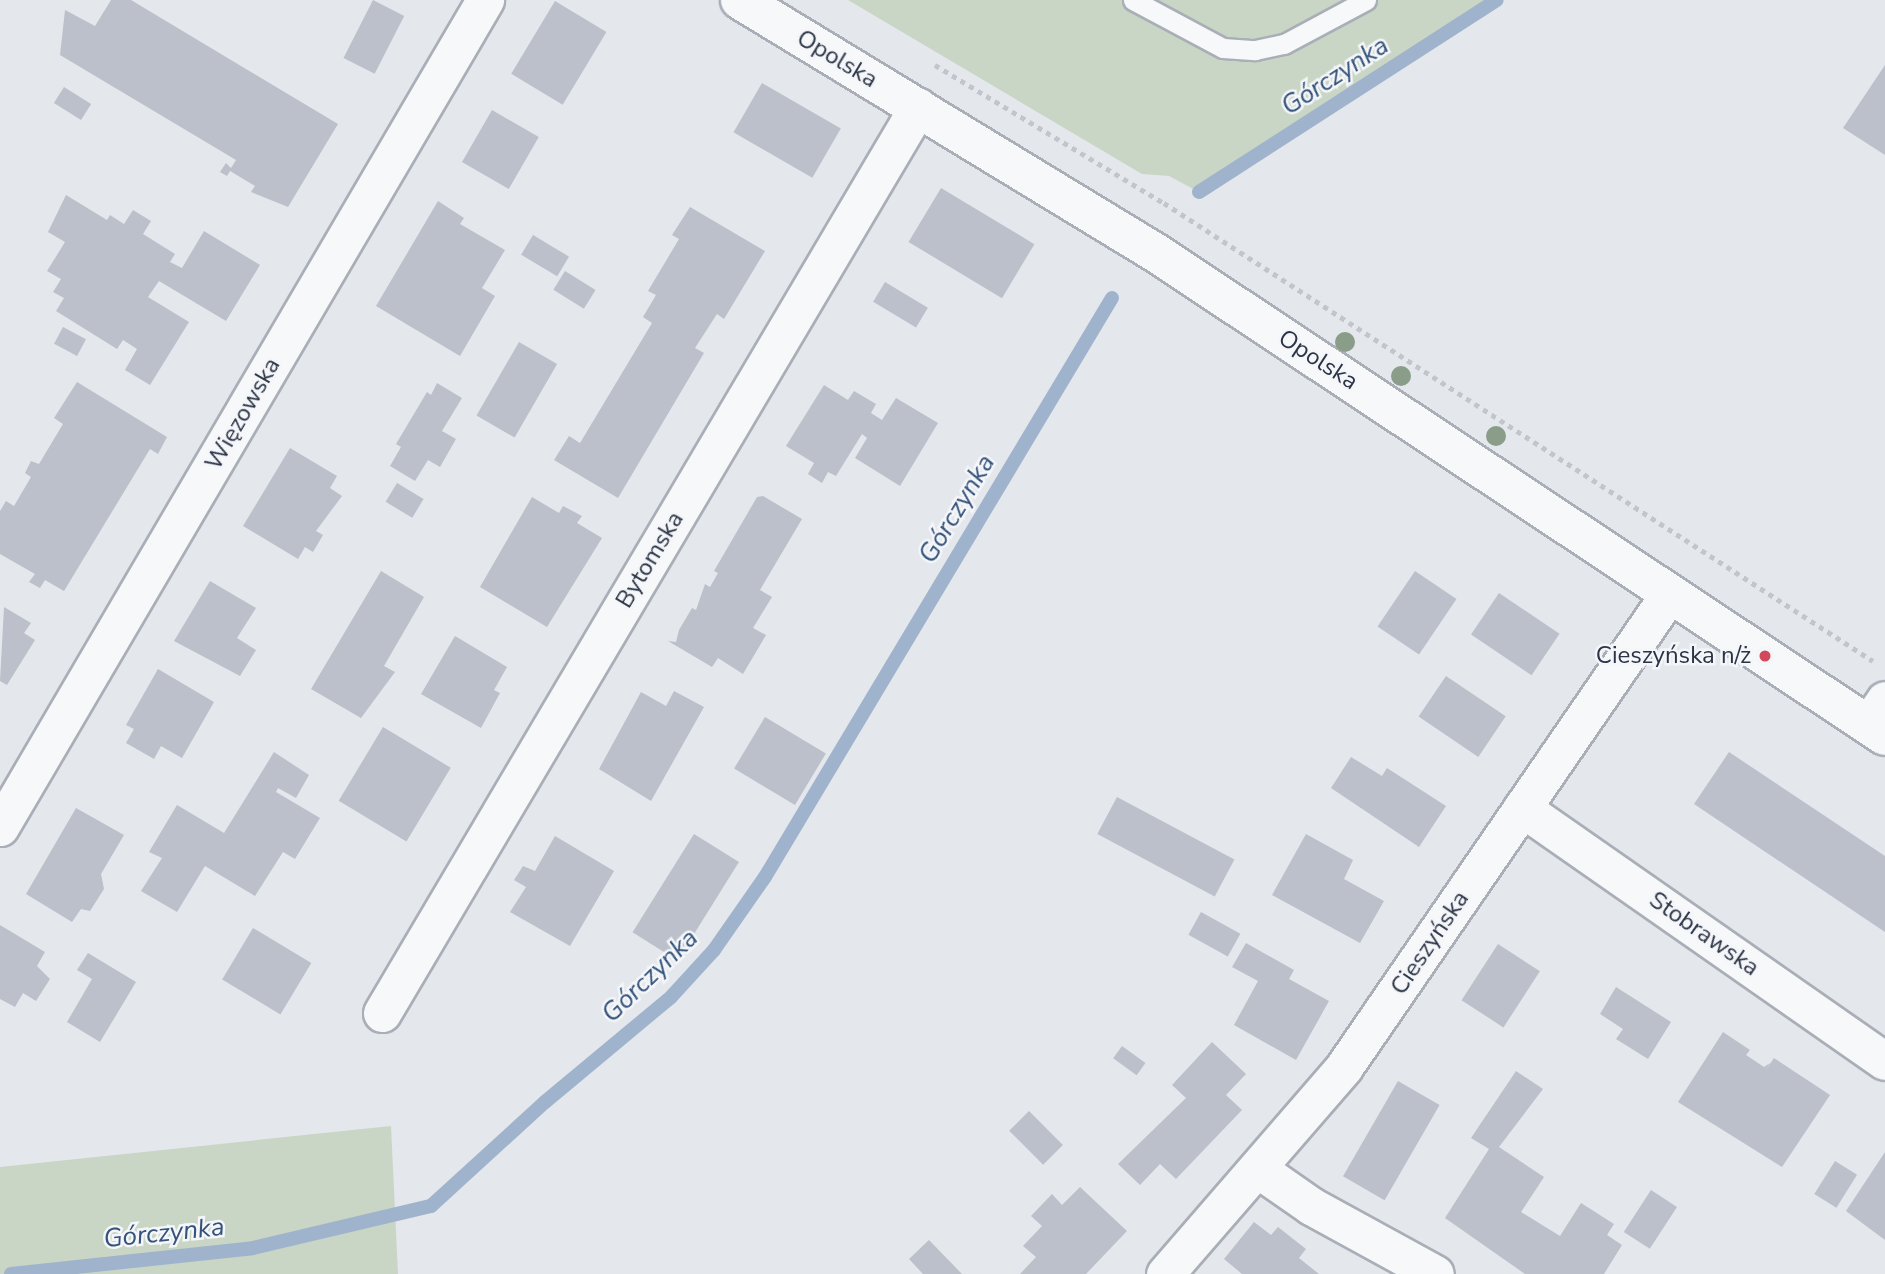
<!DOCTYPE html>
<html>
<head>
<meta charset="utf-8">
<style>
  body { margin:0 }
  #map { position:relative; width:1885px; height:1274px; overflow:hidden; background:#e4e7ec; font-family:"Nunito Sans",sans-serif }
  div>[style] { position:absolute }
  .green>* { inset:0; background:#c9d6c5 }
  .stream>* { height:14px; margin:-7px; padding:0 7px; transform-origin:7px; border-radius:7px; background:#9fb4cc }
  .building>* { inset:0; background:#bbc0ca; transform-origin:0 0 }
  .path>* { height:4.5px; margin-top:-2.25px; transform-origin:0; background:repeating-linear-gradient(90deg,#c2c5cb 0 5px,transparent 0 10px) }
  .roads { filter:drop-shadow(2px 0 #a9aeb7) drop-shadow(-2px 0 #a9aeb7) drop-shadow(0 2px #a9aeb7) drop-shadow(0 -2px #a9aeb7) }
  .service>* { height:19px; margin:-9.5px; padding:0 9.5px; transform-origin:9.5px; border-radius:9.5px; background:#f7f8fa }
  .minor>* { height:37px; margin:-18.5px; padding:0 18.5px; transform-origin:18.5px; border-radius:18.5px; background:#f7f8fa }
  .tertiary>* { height:38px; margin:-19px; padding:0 19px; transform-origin:19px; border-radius:19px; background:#f7f8fa }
  .trees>* { width:20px; height:20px; margin:-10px; border-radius:50%; background:#899d89 }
  .dots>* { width:19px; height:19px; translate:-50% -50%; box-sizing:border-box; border:4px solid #f4f6f9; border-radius:50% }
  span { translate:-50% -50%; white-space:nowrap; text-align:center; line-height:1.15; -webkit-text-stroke:5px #f4f6f9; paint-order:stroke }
  .street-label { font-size:24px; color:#2b3445 }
  .poi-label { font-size:24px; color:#2b3445 }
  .right { translate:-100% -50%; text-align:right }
  .water-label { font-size:26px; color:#34527a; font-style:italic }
</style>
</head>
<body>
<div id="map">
  <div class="green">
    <i style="clip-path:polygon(848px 0,1497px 0,1199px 192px,1169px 176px,1142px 174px)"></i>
    <i style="clip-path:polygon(391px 1126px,398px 1274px,0 1274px,0 1167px)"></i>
  </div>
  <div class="stream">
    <i style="left:1199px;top:192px;width:354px;rotate:-32.8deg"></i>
    <i style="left:11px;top:1274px;width:243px;rotate:-6.1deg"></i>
    <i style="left:253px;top:1248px;width:183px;rotate:-13.3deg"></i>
    <i style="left:431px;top:1206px;width:154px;rotate:-42.4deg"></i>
    <i style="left:545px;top:1102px;width:164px;rotate:-39.8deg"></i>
    <i style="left:671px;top:997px;width:64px;rotate:-47.5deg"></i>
    <i style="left:714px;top:950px;width:89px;rotate:-55.1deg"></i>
    <i style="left:765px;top:877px;width:675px;rotate:-59.07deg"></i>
  </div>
  <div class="building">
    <i style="clip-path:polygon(111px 0,131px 0,338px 124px,288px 207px,251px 192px,255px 186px,230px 171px,227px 176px,220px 172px,226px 163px,231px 168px,236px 160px,60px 55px,65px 10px,95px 26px)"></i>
    <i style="left:373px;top:0;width:35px;height:65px;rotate:27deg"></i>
    <i style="left:555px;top:1px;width:60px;height:85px;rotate:31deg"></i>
    <i style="clip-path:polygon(1885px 65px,1885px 155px,1843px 128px)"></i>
    <i style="left:762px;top:83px;width:91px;height:57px;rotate:30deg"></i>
    <i style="left:64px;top:87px;width:32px;height:19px;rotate:32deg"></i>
    <i style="left:492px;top:110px;width:54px;height:60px;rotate:30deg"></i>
    <i style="left:941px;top:188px;width:109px;height:63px;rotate:31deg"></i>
    <i style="clip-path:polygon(66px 195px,107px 220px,110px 215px,124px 224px,133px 210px,151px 221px,143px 234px,175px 254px,170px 262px,182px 268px,204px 231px,260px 265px,226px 321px,159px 281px,148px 297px,189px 322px,150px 385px,125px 370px,137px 349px,123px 340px,117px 349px,56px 311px,64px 298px,53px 292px,61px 279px,47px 271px,65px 242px,48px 232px)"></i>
    <i style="clip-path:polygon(438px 201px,464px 218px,460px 224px,505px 250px,482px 288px,495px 296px,460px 356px,376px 306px)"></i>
    <i style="clip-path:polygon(690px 207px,765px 251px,724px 319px,717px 314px,695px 348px,704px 353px,618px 498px,554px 460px,569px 436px,580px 443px,652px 323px,643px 317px,656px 295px,648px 291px,679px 239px,672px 235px)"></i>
    <i style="left:533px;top:235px;width:42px;height:23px;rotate:31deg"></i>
    <i style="left:565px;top:271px;width:36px;height:22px;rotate:32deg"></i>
    <i style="left:885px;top:282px;width:50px;height:23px;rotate:31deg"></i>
    <i style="left:63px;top:327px;width:26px;height:19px;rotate:28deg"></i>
    <i style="left:519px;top:342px;width:44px;height:85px;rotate:30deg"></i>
    <i style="clip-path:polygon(77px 382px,167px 437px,158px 454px,150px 449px,64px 591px,45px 580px,40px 588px,29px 582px,35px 574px,0 554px,0 511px,6px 501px,14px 506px,31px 477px,25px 473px,31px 461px,39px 464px,63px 424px,54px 418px)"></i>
    <i style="clip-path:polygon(437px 383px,462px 398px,442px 431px,456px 439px,440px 467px,428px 460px,415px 481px,390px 466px,401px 447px,396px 444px,427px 392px,431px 395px)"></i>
    <i style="clip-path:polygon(824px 385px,848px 400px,854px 391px,876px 404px,871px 413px,882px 420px,896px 398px,938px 423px,900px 486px,855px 458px,867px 438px,862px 434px,836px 476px,828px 472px,822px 483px,808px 474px,814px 463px,786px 446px)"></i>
    <i style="clip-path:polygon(290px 448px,337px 476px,330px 488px,342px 496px,316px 531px,323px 535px,313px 552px,305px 547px,298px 559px,243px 526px)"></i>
    <i style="left:397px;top:483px;width:31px;height:22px;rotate:31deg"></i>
    <i style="clip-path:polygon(763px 496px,802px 519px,760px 590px,772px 597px,753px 628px,766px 635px,743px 674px,718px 658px,712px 667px,668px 641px,676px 642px,679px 630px,692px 608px,696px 610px,705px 584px,710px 587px,718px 573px,714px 571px,757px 497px)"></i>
    <i style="clip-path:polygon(532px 497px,559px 513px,563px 506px,582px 516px,577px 523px,602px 538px,547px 627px,480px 587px)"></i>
    <i style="clip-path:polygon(381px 571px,424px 597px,384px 666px,395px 672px,361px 718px,311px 689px)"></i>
    <i style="left:1415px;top:571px;width:50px;height:67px;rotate:34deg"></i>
    <i style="clip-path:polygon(210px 581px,256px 608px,237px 638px,256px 650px,240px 676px,174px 641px)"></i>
    <i style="left:1499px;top:593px;width:73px;height:50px;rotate:34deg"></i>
    <i style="clip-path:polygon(4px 607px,31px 623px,24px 633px,35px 640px,7px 685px,0 681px)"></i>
    <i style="clip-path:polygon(455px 636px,507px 667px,494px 690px,500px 693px,481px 728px,421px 694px)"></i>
    <i style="clip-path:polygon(158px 669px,214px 702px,182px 758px,161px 746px,154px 759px,126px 743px,134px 729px,126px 725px)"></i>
    <i style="left:1446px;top:676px;width:72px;height:49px;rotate:34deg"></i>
    <i style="clip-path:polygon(674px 691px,704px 707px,651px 801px,599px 769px,641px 692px,666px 706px)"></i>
    <i style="left:765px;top:717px;width:71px;height:60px;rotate:31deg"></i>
    <i style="left:383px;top:727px;width:79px;height:86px;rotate:31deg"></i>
    <i style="clip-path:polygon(274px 752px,309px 775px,296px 798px,278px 788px,276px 792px,320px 818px,295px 859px,283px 852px,255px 896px,205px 866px,177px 912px,141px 891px,162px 858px,149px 852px,177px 805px,224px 833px)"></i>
    <i style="clip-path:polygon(1729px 752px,1885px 856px,1885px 932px,1694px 804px)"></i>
    <i style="clip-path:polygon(1351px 757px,1382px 776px,1387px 768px,1446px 806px,1419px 847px,1331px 788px)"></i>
    <i style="left:1117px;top:797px;width:133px;height:42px;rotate:28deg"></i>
    <i style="clip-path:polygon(76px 808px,124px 835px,101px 874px,104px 889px,90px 911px,81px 909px,72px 922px,26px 894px)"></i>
    <i style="left:694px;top:834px;width:53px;height:116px;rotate:32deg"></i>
    <i style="clip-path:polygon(1306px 834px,1353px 860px,1344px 879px,1384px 901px,1360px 943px,1272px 895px)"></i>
    <i style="clip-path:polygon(555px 836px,614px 871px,570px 946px,510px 912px,526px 887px,514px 880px,523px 866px,535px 871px)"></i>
    <i style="left:1201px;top:912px;width:45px;height:26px;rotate:29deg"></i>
    <i style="clip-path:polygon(0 925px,45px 952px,37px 966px,50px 979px,36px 1001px,23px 993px,15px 1007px,0 999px)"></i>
    <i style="left:253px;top:928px;width:68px;height:60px;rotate:31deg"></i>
    <i style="clip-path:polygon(1246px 943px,1294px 970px,1289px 979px,1329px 1001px,1296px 1060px,1234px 1025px,1258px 981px,1232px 967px)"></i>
    <i style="left:1498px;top:944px;width:50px;height:67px;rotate:33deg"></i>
    <i style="clip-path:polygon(88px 953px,136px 982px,100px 1042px,67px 1022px,92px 979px,77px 970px)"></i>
    <i style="clip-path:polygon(1616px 987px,1671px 1022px,1648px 1059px,1616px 1039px,1623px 1029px,1600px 1014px)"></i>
    <i style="clip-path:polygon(1723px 1032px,1750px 1050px,1746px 1055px,1764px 1067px,1770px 1063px,1765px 1071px,1774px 1058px,1830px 1095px,1782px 1167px,1678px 1102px)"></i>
    <i style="clip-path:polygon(1212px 1042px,1246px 1074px,1226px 1095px,1242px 1110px,1176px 1179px,1160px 1164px,1140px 1185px,1118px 1164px,1186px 1098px,1172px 1085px)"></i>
    <i style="left:1122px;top:1046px;width:29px;height:15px;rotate:36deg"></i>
    <i style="clip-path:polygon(1516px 1071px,1543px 1089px,1499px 1147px,1544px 1177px,1521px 1212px,1560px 1236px,1581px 1203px,1614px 1224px,1607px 1235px,1622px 1245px,1604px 1274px,1525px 1274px,1445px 1218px,1489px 1149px,1471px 1138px)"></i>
    <i style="left:1398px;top:1081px;width:48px;height:110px;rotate:30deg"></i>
    <i style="left:1029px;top:1111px;width:48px;height:28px;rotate:45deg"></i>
    <i style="clip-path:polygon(1885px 1152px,1885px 1240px,1846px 1211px)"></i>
    <i style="left:1835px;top:1161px;width:26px;height:39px;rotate:32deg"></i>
    <i style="clip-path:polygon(1080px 1187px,1127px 1231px,1086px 1274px,1020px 1274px,1036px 1257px,1023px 1246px,1042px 1226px,1031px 1216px,1052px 1194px,1062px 1205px)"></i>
    <i style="left:1651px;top:1190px;width:31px;height:50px;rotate:33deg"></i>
    <i style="clip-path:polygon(1254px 1222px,1271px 1235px,1278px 1227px,1306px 1249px,1299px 1258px,1319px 1274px,1242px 1274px,1224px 1259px)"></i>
    <i style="clip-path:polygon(929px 1240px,962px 1274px,923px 1274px,909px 1259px)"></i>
  </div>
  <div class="path">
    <i style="left:935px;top:65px;width:267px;rotate:31.1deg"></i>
    <i style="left:1164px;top:203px;width:844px;rotate:32.86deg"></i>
  </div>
  <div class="roads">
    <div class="service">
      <i style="left:1133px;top:0;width:102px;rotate:28.1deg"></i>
      <i style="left:1223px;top:48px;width:32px;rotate:4deg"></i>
      <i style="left:1255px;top:50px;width:30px;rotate:-12deg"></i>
      <i style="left:1284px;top:44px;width:93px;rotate:-28.2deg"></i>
    </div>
    <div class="minor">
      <i style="left:1868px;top:725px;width:30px;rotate:-56deg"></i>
      <i style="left:1522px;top:808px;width:442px;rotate:34.9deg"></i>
      <i style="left:0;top:827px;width:959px;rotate:-59.61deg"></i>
      <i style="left:382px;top:1013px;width:1053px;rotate:-59.39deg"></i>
      <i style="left:1258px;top:1169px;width:65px;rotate:34.9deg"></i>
      <i style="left:1311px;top:1206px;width:141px;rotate:28.7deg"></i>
      <i style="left:1165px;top:1274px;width:274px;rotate:-49.1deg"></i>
      <i style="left:1344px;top:1067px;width:575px;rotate:-55.48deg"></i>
    </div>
    <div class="tertiary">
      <i style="left:740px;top:0;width:487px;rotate:31.3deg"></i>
      <i style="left:1156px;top:253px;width:874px;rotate:33.53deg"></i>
    </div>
  </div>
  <div class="trees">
    <i style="left:1345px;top:342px"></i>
    <i style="left:1401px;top:376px"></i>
    <i style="left:1496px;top:436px"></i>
  </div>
  <div class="dots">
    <i style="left:1765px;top:656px;background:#d1495b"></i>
  </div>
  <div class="street-label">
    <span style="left:837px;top:59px;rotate:31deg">Opolska</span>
    <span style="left:1318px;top:360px;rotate:33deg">Opolska</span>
    <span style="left:243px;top:414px;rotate:-60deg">Więzowska</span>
    <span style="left:650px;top:560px;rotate:-59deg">Bytomska</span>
    <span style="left:1704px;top:934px;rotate:35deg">Stobrawska</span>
    <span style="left:1430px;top:943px;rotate:-56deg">Cieszyńska</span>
  </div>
  <div class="poi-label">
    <span class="right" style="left:1751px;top:656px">Cieszyńska n/ż</span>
  </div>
  <div class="water-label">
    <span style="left:1335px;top:76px;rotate:-33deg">Górczynka</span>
    <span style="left:957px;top:509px;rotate:-59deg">Górczynka</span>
    <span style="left:650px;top:976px;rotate:-44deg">Górczynka</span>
    <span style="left:164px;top:1233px;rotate:-6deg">Górczynka</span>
  </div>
</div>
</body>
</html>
